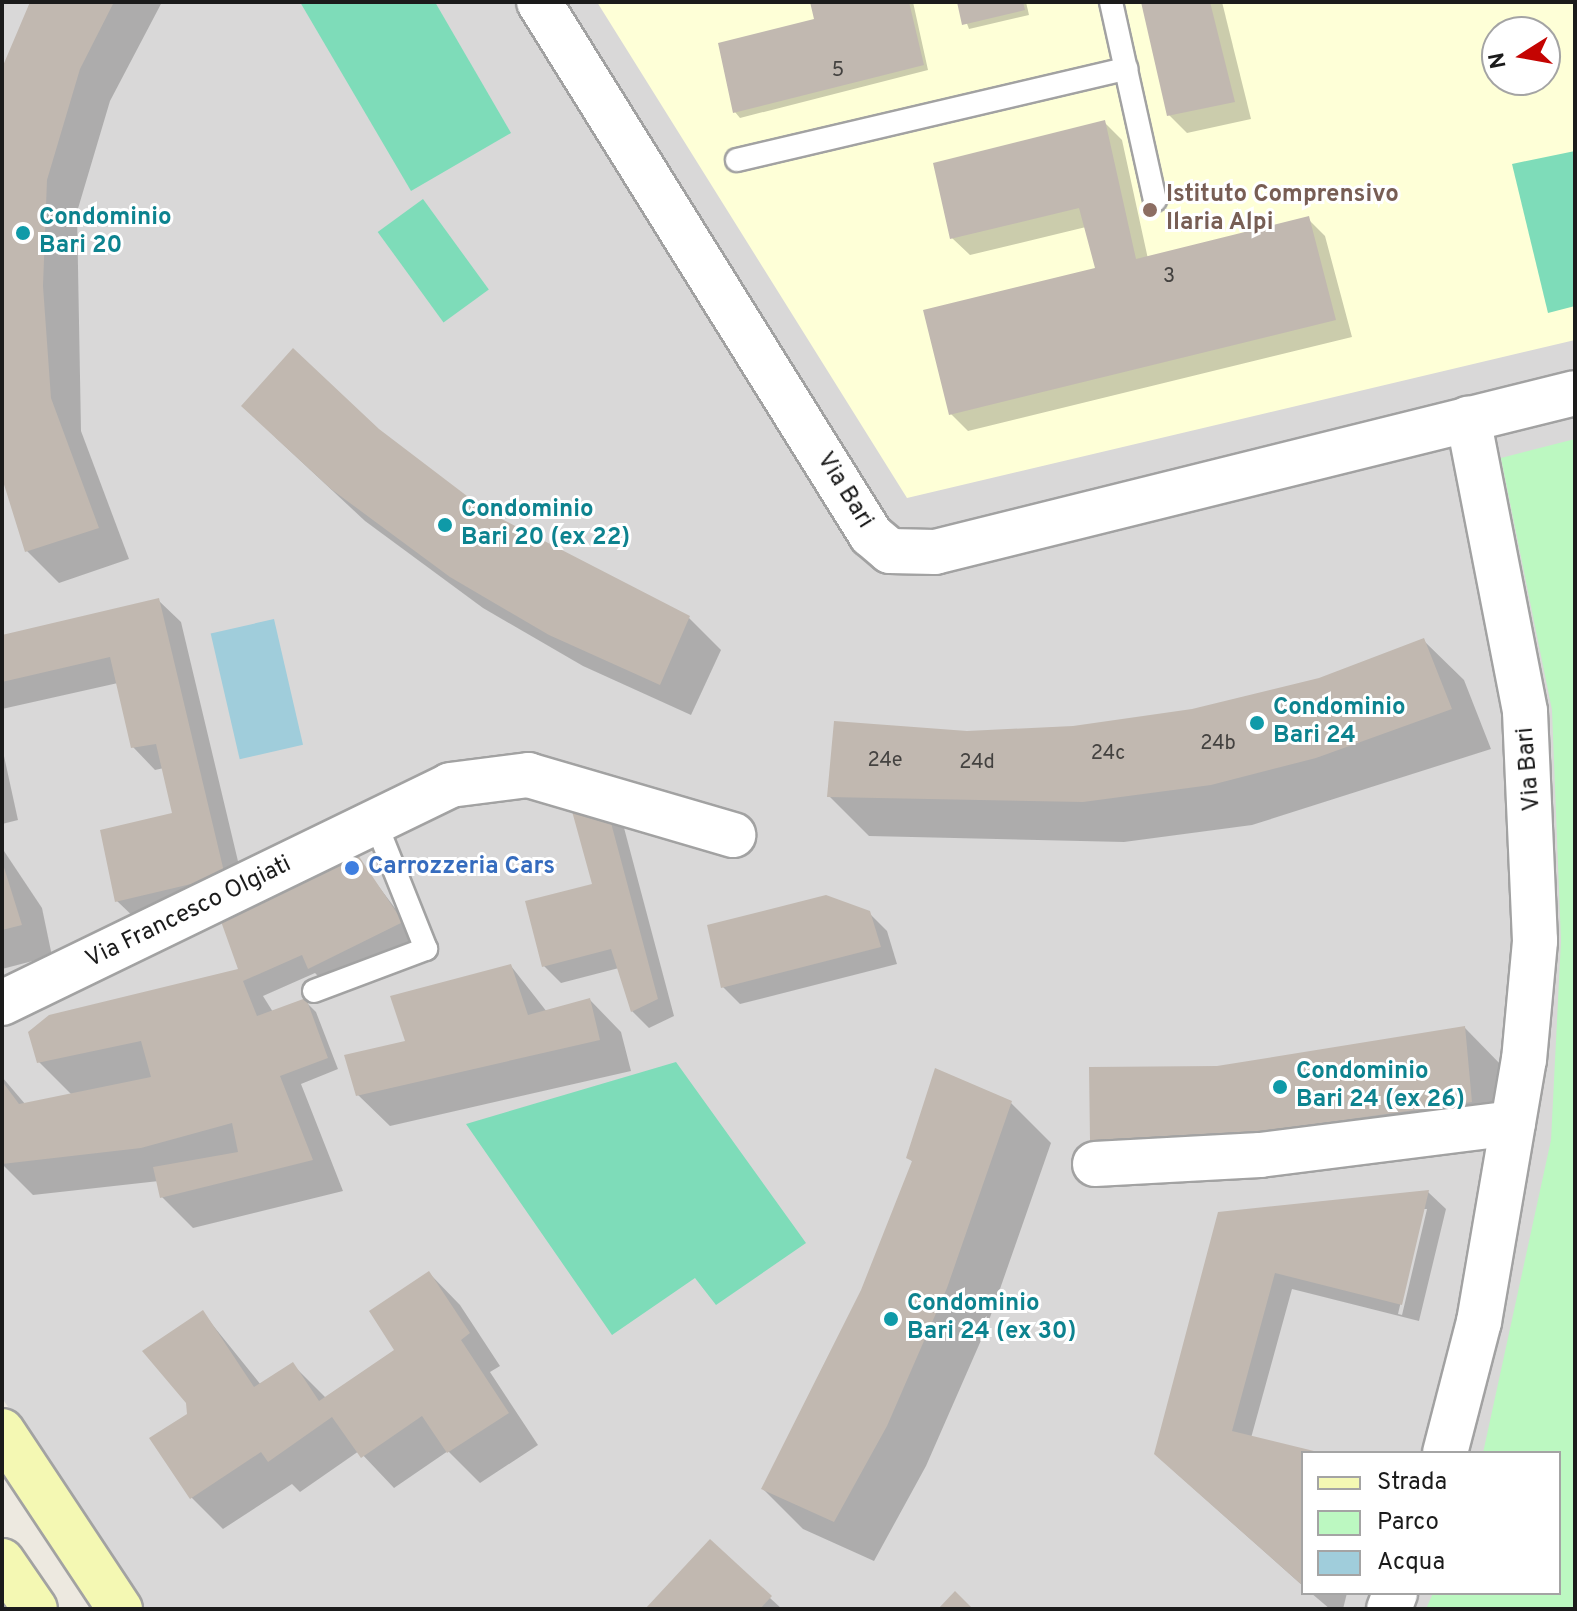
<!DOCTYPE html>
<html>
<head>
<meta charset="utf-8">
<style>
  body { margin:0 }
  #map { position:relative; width:1577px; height:1611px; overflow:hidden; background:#ede9e0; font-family:Overpass,sans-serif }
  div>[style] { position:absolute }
  .residential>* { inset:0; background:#d9d8d8 }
  .education>* { inset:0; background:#feffd7 }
  .park>* { inset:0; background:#bcf8c1 }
  .pitch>* { inset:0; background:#7edcb9; transform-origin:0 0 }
  .water>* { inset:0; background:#a0cddb; transform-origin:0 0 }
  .shadow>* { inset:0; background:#0003 }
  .building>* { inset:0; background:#c1b8b0 }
  .roads { filter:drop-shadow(2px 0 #a2a2a2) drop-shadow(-2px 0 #a2a2a2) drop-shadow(0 2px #a2a2a2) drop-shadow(0 -2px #a2a2a2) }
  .lane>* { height:22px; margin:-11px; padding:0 11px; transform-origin:11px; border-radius:11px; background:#fff }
  .street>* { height:44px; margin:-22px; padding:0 22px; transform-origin:22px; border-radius:22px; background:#fff }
  .secondary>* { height:44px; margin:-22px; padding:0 22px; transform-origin:22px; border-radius:22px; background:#f4f8b3 }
  .dots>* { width:22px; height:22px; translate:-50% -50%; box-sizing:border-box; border:4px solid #fff; border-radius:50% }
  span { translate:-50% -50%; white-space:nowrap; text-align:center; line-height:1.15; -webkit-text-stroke:6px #fff; paint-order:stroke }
  .number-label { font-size:20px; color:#444240 }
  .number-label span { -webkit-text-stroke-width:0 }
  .education-label { font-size:24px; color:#785e54; font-weight:700 }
  .left { translate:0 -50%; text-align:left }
  .culture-label { font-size:24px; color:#0d838f; font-weight:700 }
  .street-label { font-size:24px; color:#1b1b1b }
  .shop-label { font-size:24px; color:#366cbe; font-weight:700 }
  .frame { position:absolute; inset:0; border:4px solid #1b1b1b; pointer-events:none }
  .legend { position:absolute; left:1301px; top:1451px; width:260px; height:144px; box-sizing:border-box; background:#fff; border:2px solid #a4a4a4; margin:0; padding:10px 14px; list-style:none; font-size:24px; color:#1b1b1b }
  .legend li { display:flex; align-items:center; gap:16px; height:40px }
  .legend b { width:40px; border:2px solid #a4a4a4 }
  .north { position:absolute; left:1481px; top:16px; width:80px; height:80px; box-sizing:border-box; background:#fff; border:2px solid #a4a4a4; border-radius:50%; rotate:259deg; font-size:22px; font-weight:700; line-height:32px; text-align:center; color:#1b1b1b }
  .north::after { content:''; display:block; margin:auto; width:28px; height:36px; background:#c40402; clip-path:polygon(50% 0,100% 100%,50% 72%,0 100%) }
</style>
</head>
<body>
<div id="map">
  <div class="residential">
    <i style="clip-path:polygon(evenodd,2px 2px,1575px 2px,1575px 1609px,143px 1609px,2px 1398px,2px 2px,1497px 32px,1545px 32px,1545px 80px,1497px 80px,1497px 32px,2px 2px,1303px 1453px,1559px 1453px,1559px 1593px,1303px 1593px,1303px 1453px)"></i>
  </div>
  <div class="education">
    <i style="clip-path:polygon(evenodd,597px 2px,1575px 2px,1575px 340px,907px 498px,597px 2px,1497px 32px,1545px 32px,1545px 80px,1497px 80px,1497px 32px)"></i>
  </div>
  <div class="park">
    <i style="clip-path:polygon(1575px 439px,1575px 1609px,1426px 1609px,1433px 1593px,1559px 1593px,1559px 1453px,1483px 1453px,1551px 1140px,1561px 941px,1552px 710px,1501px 458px)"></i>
  </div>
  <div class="pitch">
    <i style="clip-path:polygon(300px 2px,435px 2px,511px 133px,411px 191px)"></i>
    <i style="clip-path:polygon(1575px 151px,1575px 306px,1548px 313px,1512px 164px)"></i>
    <i style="left:423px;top:199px;width:112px;height:56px;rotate:54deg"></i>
    <i style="clip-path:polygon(676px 1062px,806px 1243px,716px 1305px,695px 1278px,612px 1335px,466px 1124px)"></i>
  </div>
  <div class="water">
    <i style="left:274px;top:619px;width:129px;height:65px;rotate:77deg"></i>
  </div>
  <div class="shadow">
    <i style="clip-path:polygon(32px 2px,162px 2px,110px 101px,77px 212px,81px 431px,129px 559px,59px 583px,27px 551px,2px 471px,2px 76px)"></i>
    <i style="clip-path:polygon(812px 2px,913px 2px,928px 70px,740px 118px,735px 112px,817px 21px)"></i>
    <i style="clip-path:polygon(959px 2px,1026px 2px,1029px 15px,969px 29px)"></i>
    <i style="clip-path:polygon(1143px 2px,1222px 2px,1251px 119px,1187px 133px,1169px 115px)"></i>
    <i style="clip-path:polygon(1105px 123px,1122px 140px,1148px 259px,1308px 219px,1325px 236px,1352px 337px,968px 431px,951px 414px,1097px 269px,1086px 227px,970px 255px,952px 238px)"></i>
    <i style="clip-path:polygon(275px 437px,487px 513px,689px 618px,721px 650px,691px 715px,583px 666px,483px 608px,365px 521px)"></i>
    <i style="clip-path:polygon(158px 600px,181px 622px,247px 899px,140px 923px,117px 901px,174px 814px,164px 768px,155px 770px,133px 747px,118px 683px,2px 709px,2px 637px)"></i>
    <i style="clip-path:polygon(1423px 640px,1464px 680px,1491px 749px,1252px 825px,1124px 842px,869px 836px,829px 796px,967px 733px,1074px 728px,1192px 711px,1320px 680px)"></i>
    <i style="clip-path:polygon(2px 747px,18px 820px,2px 824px)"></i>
    <i style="clip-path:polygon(605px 806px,623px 824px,674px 1016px,649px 1028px,632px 1011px,619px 968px,561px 983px,544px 966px,595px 886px)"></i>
    <i style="clip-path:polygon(2px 848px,42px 908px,52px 956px,2px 969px)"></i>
    <i style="clip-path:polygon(355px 855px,419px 940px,327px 985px,315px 973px,263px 996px,273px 1012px,305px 1001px,316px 1012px,338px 1069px,301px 1084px,343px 1191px,193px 1228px,162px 1197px,159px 1181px,33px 1195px,2px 1164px,2px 1077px,26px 1105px,72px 1095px,39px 1062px,238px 971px)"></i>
    <i style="clip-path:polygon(869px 913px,887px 931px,897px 964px,740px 1004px,723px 987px)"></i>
    <i style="clip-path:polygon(511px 966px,547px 1012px,590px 1000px,621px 1032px,631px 1071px,390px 1126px,358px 1095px,408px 1042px)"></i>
    <i style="clip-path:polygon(1465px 1028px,1505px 1069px,1512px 1142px,1133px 1180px,1092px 1140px,1218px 1068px)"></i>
    <i style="clip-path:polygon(936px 1070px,1011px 1103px,1051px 1143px,986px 1329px,926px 1466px,874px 1561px,803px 1529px,763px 1489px,863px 1290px,914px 1163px,908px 1157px)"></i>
    <i style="clip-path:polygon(evenodd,1428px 1192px,1446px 1209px,1419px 1321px,1292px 1289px,1251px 1438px,1314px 1453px,1303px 1453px,1303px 1586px,1174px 1471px,1219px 1214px,1428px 1192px,1423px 1209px,1427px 1209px,1402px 1315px,1398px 1314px,1423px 1209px)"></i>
    <i style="clip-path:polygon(429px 1273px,460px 1305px,500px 1366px,490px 1372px,538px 1445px,480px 1483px,448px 1451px,394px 1488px,359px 1451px,300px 1492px,292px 1484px,223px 1529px,191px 1497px,189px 1415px,203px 1313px,261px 1385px,292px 1364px,326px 1398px,397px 1351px)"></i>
    <i style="clip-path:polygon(1311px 1593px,1347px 1593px,1343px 1609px,1330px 1609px)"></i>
    <i style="clip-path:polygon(770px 1598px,782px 1609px,648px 1609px)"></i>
  </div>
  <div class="building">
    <i style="clip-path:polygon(30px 2px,114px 2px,80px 69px,47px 180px,43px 286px,51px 398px,99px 528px,25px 552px,2px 478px,2px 68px)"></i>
    <i style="clip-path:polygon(810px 2px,909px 2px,924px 65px,733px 113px,718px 43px,814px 19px)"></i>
    <i style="clip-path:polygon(957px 2px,1023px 2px,1025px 10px,962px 25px)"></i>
    <i style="clip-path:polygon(1141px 2px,1210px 2px,1235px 102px,1167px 116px)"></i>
    <i style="clip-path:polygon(1105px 120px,1136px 259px,1309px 216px,1336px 320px,949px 415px,923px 310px,1095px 268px,1079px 208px,950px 239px,933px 163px)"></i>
    <i style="clip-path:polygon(293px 348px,379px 429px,488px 512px,690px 616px,660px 685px,549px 635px,450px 577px,331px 489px,241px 406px)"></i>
    <i style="clip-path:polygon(159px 598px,225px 876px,115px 902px,100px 830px,172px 813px,156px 744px,131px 748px,110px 657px,2px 682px,2px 635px)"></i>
    <i style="clip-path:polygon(1424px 638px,1452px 709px,1316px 758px,1211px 785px,1083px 802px,827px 797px,834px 721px,967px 731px,1073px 726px,1192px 709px,1319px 678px)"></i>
    <i style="clip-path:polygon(567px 793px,606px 804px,658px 999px,631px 1012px,611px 949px,542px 967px,525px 901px,592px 884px)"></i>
    <i style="clip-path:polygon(356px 852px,403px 922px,308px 969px,302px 955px,243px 981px,257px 1016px,306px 998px,328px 1058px,280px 1076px,313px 1160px,160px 1198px,153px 1167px,238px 1152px,232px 1123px,141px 1148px,2px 1164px,2px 1081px,19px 1104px,151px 1077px,141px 1041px,37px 1063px,28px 1032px,49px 1015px,238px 969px,218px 913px)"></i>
    <i style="clip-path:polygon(2px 861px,22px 925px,2px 930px)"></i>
    <i style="clip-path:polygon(826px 895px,870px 911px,881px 947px,721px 988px,707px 925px)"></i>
    <i style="clip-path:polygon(511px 964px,528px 1015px,590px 998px,600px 1040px,356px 1096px,344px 1055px,405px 1041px,390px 996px)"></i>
    <i style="clip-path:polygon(1465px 1026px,1472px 1102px,1243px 1134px,1090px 1141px,1089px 1067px,1217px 1066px)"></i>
    <i style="clip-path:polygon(935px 1068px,1012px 1101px,947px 1288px,887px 1426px,834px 1522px,761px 1489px,861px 1290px,912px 1161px,906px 1158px)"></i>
    <i style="clip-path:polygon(1429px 1190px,1402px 1305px,1275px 1273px,1232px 1431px,1318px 1452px,1303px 1453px,1303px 1586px,1154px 1454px,1218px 1212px)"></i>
    <i style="clip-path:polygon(429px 1271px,470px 1333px,461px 1340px,509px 1413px,447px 1453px,422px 1416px,361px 1458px,332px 1417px,268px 1462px,261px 1452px,190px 1499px,149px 1438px,187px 1414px,186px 1403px,142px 1351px,203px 1310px,254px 1387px,293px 1362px,319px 1401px,394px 1350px,369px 1311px)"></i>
    <i style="clip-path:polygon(710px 1539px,772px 1596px,760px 1609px,645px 1609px)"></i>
    <i style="clip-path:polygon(955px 1591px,973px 1609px,938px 1609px)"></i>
  </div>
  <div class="roads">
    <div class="lane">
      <i style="left:1111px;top:2px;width:203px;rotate:77.5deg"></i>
      <i style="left:737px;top:160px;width:400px;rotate:-13.2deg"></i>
      <i style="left:314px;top:991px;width:120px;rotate:-20.6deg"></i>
      <i style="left:426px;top:949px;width:135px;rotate:-111.8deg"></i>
    </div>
    <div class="street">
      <i style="left:539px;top:2px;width:628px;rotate:58.08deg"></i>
      <i style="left:871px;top:535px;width:25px;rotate:40deg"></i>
      <i style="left:890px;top:551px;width:45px;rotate:1.3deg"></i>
      <i style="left:935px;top:552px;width:659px;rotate:-13.95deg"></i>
      <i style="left:2px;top:1003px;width:498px;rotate:-25.9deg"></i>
      <i style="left:450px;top:785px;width:79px;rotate:-7.3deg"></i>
      <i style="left:528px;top:775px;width:214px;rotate:16.3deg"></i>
      <i style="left:1095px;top:1164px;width:165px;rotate:-3.1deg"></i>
      <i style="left:1260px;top:1155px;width:255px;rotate:-7.2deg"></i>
      <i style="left:1445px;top:1453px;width:135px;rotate:-75.5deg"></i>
      <i style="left:1479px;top:1322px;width:266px;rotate:-80.3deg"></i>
      <i style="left:1524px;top:1060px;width:120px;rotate:-84.7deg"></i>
      <i style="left:1535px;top:941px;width:230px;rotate:-92.5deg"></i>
      <i style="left:1525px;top:711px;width:298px;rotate:-101deg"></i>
      <i style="left:1389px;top:1609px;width:17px;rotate:-69deg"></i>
    </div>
    <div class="secondary">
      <i style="left:2px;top:1431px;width:214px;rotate:56.5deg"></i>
      <i style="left:2px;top:1561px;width:58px;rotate:55.5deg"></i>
    </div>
  </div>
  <div class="dots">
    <i style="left:1150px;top:210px;background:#8d6e63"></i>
    <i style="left:23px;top:233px;background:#0f9aa8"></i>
    <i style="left:445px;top:525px;background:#0f9aa8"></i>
    <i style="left:1257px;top:723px;background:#0f9aa8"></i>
    <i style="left:352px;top:868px;background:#3f7fe0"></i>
    <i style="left:1280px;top:1087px;background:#0f9aa8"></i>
    <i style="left:891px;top:1319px;background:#0f9aa8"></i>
  </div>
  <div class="number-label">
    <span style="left:838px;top:71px">5</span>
    <span style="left:1169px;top:277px">3</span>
    <span style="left:1218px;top:744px">24b</span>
    <span style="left:1108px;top:754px">24c</span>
    <span style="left:885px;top:761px">24e</span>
    <span style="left:977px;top:763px">24d</span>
  </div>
  <div class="education-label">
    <span class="left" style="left:1166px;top:210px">Istituto Comprensivo<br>Ilaria Alpi</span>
  </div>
  <div class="culture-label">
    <span class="left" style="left:39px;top:233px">Condominio<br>Bari 20</span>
    <span class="left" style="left:461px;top:525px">Condominio<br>Bari 20 (ex 22)</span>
    <span class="left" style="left:1273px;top:723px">Condominio<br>Bari 24</span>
    <span class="left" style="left:1296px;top:1087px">Condominio<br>Bari 24 (ex 26)</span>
    <span class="left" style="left:907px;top:1319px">Condominio<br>Bari 24 (ex 30)</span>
  </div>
  <div class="street-label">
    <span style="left:844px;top:491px;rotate:58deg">Via Bari</span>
    <span style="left:1530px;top:769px;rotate:-95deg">Via Bari</span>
    <span style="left:189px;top:913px;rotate:-26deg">Via Francesco Olgiati</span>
  </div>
  <div class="shop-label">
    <span class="left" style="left:368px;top:868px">Carrozzeria Cars</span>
  </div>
  <div class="frame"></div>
  <ul class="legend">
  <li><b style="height:10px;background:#f4f8b3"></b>Strada</li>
  <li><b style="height:22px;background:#bcf8c1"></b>Parco</li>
  <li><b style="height:22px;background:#a0cddb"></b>Acqua</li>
  </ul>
  <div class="north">N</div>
</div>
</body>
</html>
